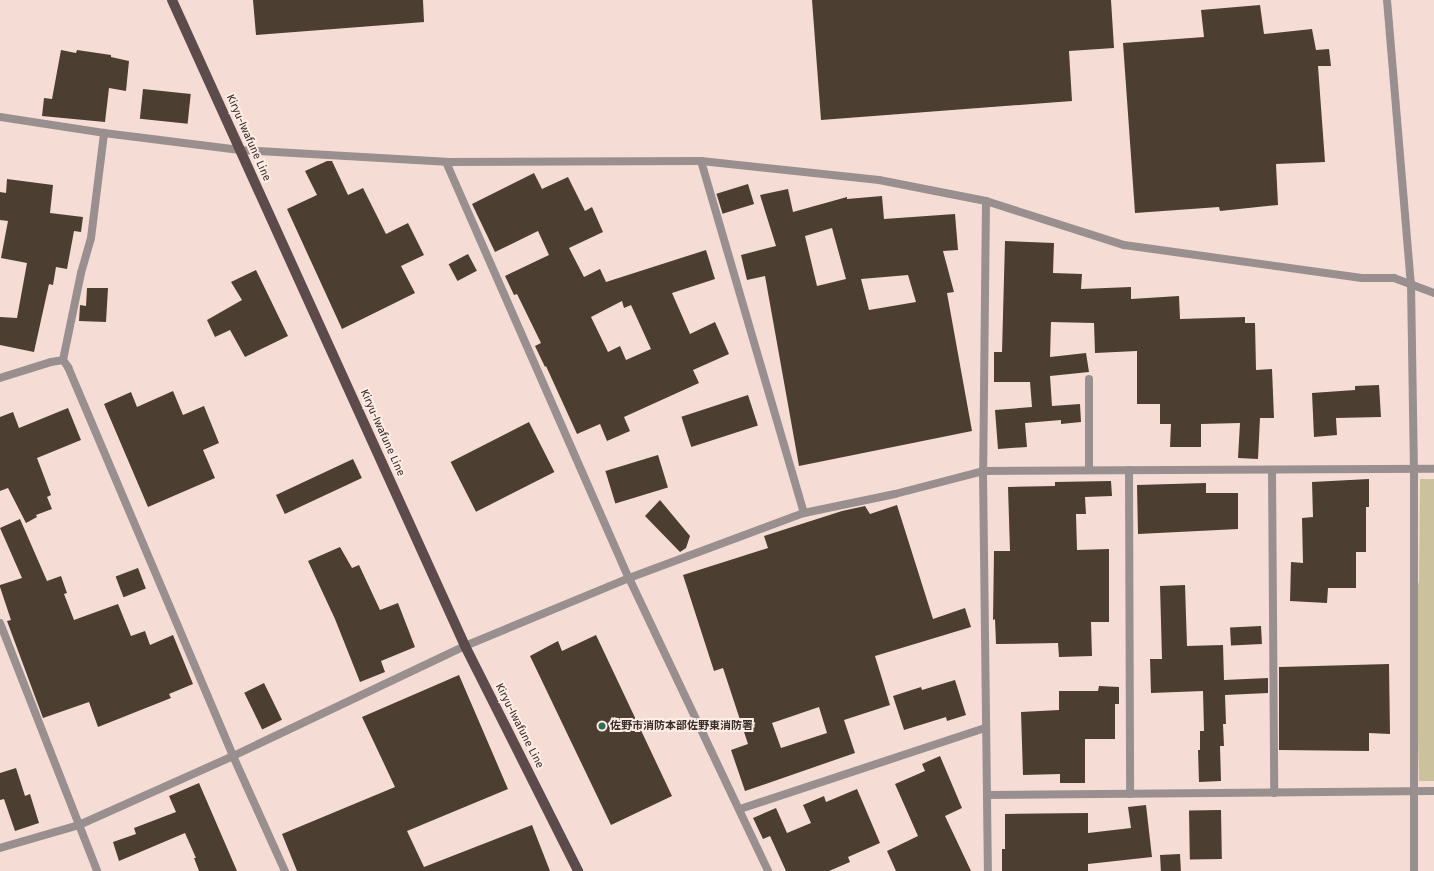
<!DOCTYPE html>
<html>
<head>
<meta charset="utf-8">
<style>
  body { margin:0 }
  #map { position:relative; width:1434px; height:871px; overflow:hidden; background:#f5ddd5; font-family:"Fira Sans","Noto Sans JP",sans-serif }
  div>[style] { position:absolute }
  .green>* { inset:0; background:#ccc19d }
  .building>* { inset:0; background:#4c3e31; transform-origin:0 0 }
  .minor>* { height:8px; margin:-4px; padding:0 4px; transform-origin:4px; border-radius:4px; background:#9a8f8f }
  .tertiary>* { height:8px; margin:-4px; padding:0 4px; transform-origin:4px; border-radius:4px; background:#9a8f8f }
  .primary>* { height:10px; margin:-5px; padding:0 5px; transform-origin:5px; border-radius:5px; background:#5d4b4c }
  .dots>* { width:11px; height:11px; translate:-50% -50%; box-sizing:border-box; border:2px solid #ffece5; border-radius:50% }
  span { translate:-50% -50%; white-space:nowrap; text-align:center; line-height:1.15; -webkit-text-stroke:4px #ffece5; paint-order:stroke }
  .street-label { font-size:11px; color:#372e2b }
  .poi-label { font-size:11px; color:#372e2b; font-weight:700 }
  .left { translate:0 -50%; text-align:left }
</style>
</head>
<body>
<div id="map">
  <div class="green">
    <i style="clip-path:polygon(1420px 479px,1434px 479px,1434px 781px,1419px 781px,1414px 576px,1419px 584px)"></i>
  </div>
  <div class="building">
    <i style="clip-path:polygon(253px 0,423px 0,424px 22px,256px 35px)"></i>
    <i style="clip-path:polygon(812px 0,1111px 0,1114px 48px,1069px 51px,1072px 101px,821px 120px)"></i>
    <i style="clip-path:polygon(1260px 5px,1264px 34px,1312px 29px,1316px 50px,1329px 49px,1331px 66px,1318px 66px,1325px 162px,1276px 164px,1278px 205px,1220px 211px,1219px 207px,1135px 213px,1123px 43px,1204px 37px,1201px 10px)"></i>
    <i style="clip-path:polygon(61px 50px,76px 53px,77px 50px,111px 55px,111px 57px,129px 61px,126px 91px,109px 88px,105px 122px,42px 116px,44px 98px,52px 99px)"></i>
    <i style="left:143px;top:89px;width:48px;height:30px;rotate:6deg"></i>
    <i style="clip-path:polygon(327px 161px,332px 161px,348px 195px,363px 188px,386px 234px,408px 223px,424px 255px,401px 266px,415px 293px,342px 329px,287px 209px,317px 195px,305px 171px)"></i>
    <i style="clip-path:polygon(evenodd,534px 173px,542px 189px,568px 177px,585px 211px,592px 207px,603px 232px,569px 248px,584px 277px,600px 269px,606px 282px,706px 250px,715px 279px,672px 293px,690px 334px,715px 322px,729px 354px,693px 370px,699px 383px,624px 417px,630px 431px,607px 441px,600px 424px,577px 434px,546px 366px,545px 367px,535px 346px,541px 343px,517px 294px,514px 295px,505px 276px,549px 255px,538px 231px,495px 252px,472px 204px,534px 173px,622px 301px,624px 308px,631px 305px,651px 349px,626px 360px,620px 346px,608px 352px,591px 317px,622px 301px)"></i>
    <i style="clip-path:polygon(7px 179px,53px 185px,50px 213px,83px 217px,81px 232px,74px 231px,67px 269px,56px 267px,53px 285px,49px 284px,34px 352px,0 345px,0 317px,17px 318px,27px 263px,1px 258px,8px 221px,0 220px,0 192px,6px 193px)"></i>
    <i style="left:748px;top:184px;width:21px;height:33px;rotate:73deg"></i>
    <i style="clip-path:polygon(evenodd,788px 189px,793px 212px,847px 197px,847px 199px,882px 196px,884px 219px,955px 214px,958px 250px,943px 251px,954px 292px,947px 293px,972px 431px,799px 466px,765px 276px,747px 280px,741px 255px,776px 246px,760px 195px,788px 189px,832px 228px,846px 279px,817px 286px,805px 236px,832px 228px,788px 189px,908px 275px,916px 302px,869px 310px,861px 279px,908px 275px)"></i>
    <i style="clip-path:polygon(1005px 241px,1054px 243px,1053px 273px,1082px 274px,1081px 289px,1131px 287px,1131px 299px,1179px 296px,1180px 319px,1245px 317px,1245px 323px,1255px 323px,1256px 370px,1272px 369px,1274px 418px,1260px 418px,1258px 459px,1238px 458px,1240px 423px,1201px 424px,1201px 447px,1170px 447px,1171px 424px,1160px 424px,1160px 404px,1137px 404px,1137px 351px,1095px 353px,1094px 323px,1051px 322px,1050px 357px,1086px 353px,1089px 372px,1050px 376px,1052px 406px,1080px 404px,1081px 422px,1061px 424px,1061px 420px,1025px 423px,1027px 447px,998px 449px,995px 410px,1032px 407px,1030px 382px,994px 382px,994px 352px,1002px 352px)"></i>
    <i style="left:468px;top:254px;width:19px;height:22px;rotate:62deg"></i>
    <i style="clip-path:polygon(256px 270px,288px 336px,245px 357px,230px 330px,215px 337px,207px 320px,242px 300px,231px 282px)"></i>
    <i style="clip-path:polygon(87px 288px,108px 288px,106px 322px,79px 321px,80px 305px,86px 306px)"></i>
    <i style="clip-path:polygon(1379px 385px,1381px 417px,1336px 418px,1337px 435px,1314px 437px,1312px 393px,1355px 390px,1355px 386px)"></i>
    <i style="clip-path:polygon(173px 391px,183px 415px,204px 406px,219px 443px,203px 450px,215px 478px,148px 507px,104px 404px,131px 392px,137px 407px)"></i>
    <i style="left:748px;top:395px;width:32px;height:70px;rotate:72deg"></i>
    <i style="clip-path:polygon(68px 408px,81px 440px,37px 458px,51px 495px,47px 497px,52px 509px,36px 515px,37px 517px,26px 523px,8px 488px,0 491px,0 417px,13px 412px,19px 428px)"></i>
    <i style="left:529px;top:422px;width:56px;height:88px;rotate:63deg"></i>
    <i style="left:658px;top:455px;width:34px;height:55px;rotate:73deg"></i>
    <i style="left:353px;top:459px;width:21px;height:85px;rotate:65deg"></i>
    <i style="clip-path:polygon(1369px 479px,1369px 507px,1366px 507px,1366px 552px,1356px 552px,1356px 588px,1328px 588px,1327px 603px,1290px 601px,1291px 562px,1303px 563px,1302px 518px,1313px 517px,1312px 482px)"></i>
    <i style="clip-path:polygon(1111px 481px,1112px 496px,1085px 497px,1086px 514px,1076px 514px,1077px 550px,1109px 549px,1109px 622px,1091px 622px,1092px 656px,1059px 657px,1058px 643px,996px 644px,995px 619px,993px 620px,994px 551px,1010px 551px,1008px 487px,1055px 486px,1055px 482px)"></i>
    <i style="clip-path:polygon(1206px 483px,1206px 493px,1238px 493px,1238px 529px,1138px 534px,1137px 485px)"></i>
    <i style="clip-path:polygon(660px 500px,690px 536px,686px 548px,680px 552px,645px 516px)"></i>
    <i style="clip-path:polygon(evenodd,897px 505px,933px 619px,965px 608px,971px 627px,875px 656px,890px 705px,844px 720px,855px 753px,745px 791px,731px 750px,748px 744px,723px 668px,714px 671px,683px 575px,768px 548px,764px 536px,842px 511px,865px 506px,870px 514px,897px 505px,819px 707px,827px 733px,781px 748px,772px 723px,819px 707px)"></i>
    <i style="clip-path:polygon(20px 519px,47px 581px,61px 576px,67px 593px,64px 594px,74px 620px,118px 604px,131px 636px,145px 631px,150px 645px,173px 635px,193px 684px,169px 694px,171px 698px,98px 727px,89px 702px,43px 718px,7px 621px,11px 620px,0 587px,0 585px,22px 578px,0 528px)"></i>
    <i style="clip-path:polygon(340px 547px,352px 568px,359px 565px,380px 610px,398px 603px,415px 647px,381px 661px,385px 672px,360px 682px,335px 619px,308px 561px)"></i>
    <i style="left:138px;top:568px;width:22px;height:24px;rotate:69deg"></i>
    <i style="clip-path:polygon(1185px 585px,1187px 646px,1223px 645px,1224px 680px,1268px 678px,1268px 693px,1225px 695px,1226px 724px,1223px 724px,1224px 746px,1220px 746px,1221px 781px,1199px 782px,1198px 750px,1200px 750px,1200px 731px,1204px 731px,1203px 691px,1151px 693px,1150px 659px,1162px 659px,1160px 586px)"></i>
    <i style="left:1261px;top:626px;width:18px;height:31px;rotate:87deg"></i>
    <i style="clip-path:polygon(596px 635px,672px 796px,611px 825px,530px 656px,558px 641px,562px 651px)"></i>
    <i style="clip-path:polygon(1389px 664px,1390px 734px,1369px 733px,1369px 751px,1279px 750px,1279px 667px)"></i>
    <i style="clip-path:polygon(459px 675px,508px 789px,407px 831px,424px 867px,532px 825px,550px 871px,297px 871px,282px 834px,395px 787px,362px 717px)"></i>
    <i style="clip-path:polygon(955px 680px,966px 715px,947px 721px,946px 717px,904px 730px,893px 696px,921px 687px,922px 690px)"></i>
    <i style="left:264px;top:683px;width:41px;height:22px;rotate:64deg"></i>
    <i style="clip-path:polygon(1099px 686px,1119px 687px,1119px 704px,1115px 704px,1115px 739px,1085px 739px,1085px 783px,1060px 783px,1060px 774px,1023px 775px,1021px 712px,1059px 710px,1059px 691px,1098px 691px)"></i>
    <i style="clip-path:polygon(940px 756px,962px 808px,945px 816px,971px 871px,896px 871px,887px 851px,918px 836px,895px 784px,925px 771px,922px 764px)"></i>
    <i style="clip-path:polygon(16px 768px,25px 796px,30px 794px,39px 823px,15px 831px,4px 799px,0 800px,0 773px)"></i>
    <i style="clip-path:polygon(199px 783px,237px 871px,199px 871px,194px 858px,196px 858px,185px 833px,119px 861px,113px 842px,136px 834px,134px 828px,176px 812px,169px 796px)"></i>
    <i style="clip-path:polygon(857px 789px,880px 843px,848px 857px,850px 862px,829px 871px,786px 871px,770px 836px,763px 839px,753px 818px,776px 808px,787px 833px,811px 823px,803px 805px,824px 796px,826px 802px)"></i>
    <i style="clip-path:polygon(1146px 805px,1152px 857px,1088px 864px,1088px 871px,1002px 871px,1002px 849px,1005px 849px,1005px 814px,1088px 813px,1088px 833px,1131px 828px,1128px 807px)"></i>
    <i style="left:1221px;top:810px;width:49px;height:32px;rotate:89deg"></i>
    <i style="left:1180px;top:854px;width:17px;height:20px;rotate:87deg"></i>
  </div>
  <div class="minor">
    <i style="left:0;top:117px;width:105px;rotate:8.7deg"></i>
    <i style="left:104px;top:133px;width:137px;rotate:7.1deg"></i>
    <i style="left:240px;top:150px;width:206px;rotate:3.3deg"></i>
    <i style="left:446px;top:162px;width:255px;rotate:-0.2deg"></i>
    <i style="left:701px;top:161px;width:179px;rotate:6.1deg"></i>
    <i style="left:879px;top:180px;width:109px;rotate:11.1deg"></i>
    <i style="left:986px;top:201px;width:145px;rotate:17.7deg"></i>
    <i style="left:1124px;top:245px;width:240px;rotate:7.9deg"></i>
    <i style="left:1362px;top:278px;width:32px"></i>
    <i style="left:1394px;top:278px;width:43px;rotate:20.6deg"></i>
    <i style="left:701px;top:161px;width:367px;rotate:73.7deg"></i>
    <i style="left:446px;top:162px;width:454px;rotate:66.3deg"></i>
    <i style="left:629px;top:578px;width:324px;rotate:64.6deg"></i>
    <i style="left:986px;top:201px;width:270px;rotate:90.6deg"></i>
    <i style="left:983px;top:471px;width:400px;rotate:89.3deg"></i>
    <i style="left:63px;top:360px;width:89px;rotate:-78.3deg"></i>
    <i style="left:81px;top:273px;width:36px;rotate:-74deg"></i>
    <i style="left:91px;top:238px;width:106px;rotate:-82.9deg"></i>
    <i style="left:1089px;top:470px;width:91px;rotate:-90deg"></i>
    <i style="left:1129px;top:470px;width:324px;rotate:89.8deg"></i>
    <i style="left:1272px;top:470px;width:323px;rotate:89.6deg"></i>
    <i style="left:0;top:623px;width:266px;rotate:68.6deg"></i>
    <i style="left:233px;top:756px;width:126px;rotate:65.7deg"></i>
    <i style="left:988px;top:795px;width:446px;rotate:-0.5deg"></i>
    <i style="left:740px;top:809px;width:258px;rotate:-18.3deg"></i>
    <i style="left:0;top:848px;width:82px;rotate:-16.2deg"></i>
    <i style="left:79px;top:825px;width:169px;rotate:-24.1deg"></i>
    <i style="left:233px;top:756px;width:257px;rotate:-25.4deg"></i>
    <i style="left:465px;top:646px;width:178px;rotate:-22.5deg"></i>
    <i style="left:629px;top:578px;width:187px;rotate:-20.4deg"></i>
    <i style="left:804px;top:513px;width:93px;rotate:-11.8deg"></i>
    <i style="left:895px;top:494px;width:91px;rotate:-14.6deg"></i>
    <i style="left:983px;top:471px;width:451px;rotate:-0.3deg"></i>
  </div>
  <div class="tertiary">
    <i style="left:1387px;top:0;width:284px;rotate:85.2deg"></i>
    <i style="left:1411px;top:283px;width:186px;rotate:89.1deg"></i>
    <i style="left:1414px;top:469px;width:402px;rotate:90deg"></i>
    <i style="left:0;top:378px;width:53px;rotate:-17.4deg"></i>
    <i style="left:51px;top:362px;width:12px;rotate:-9deg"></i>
    <i style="left:63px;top:360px;width:9px;rotate:54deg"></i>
    <i style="left:68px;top:367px;width:423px;rotate:67deg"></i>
  </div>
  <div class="primary">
    <i style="left:172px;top:0;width:709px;rotate:65.6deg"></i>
    <i style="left:465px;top:646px;width:252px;rotate:63.3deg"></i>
  </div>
  <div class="dots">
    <i style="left:602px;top:726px;background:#2f6e5b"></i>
  </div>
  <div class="street-label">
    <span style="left:248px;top:138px;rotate:66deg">Kiryu-Iwafune Line</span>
    <span style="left:382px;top:433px;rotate:66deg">Kiryu-Iwafune Line</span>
    <span style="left:519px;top:726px;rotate:63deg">Kiryu-Iwafune Line</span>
  </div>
  <div class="poi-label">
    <span class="left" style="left:610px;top:726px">佐野市消防本部佐野東消防署</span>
  </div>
</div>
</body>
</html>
